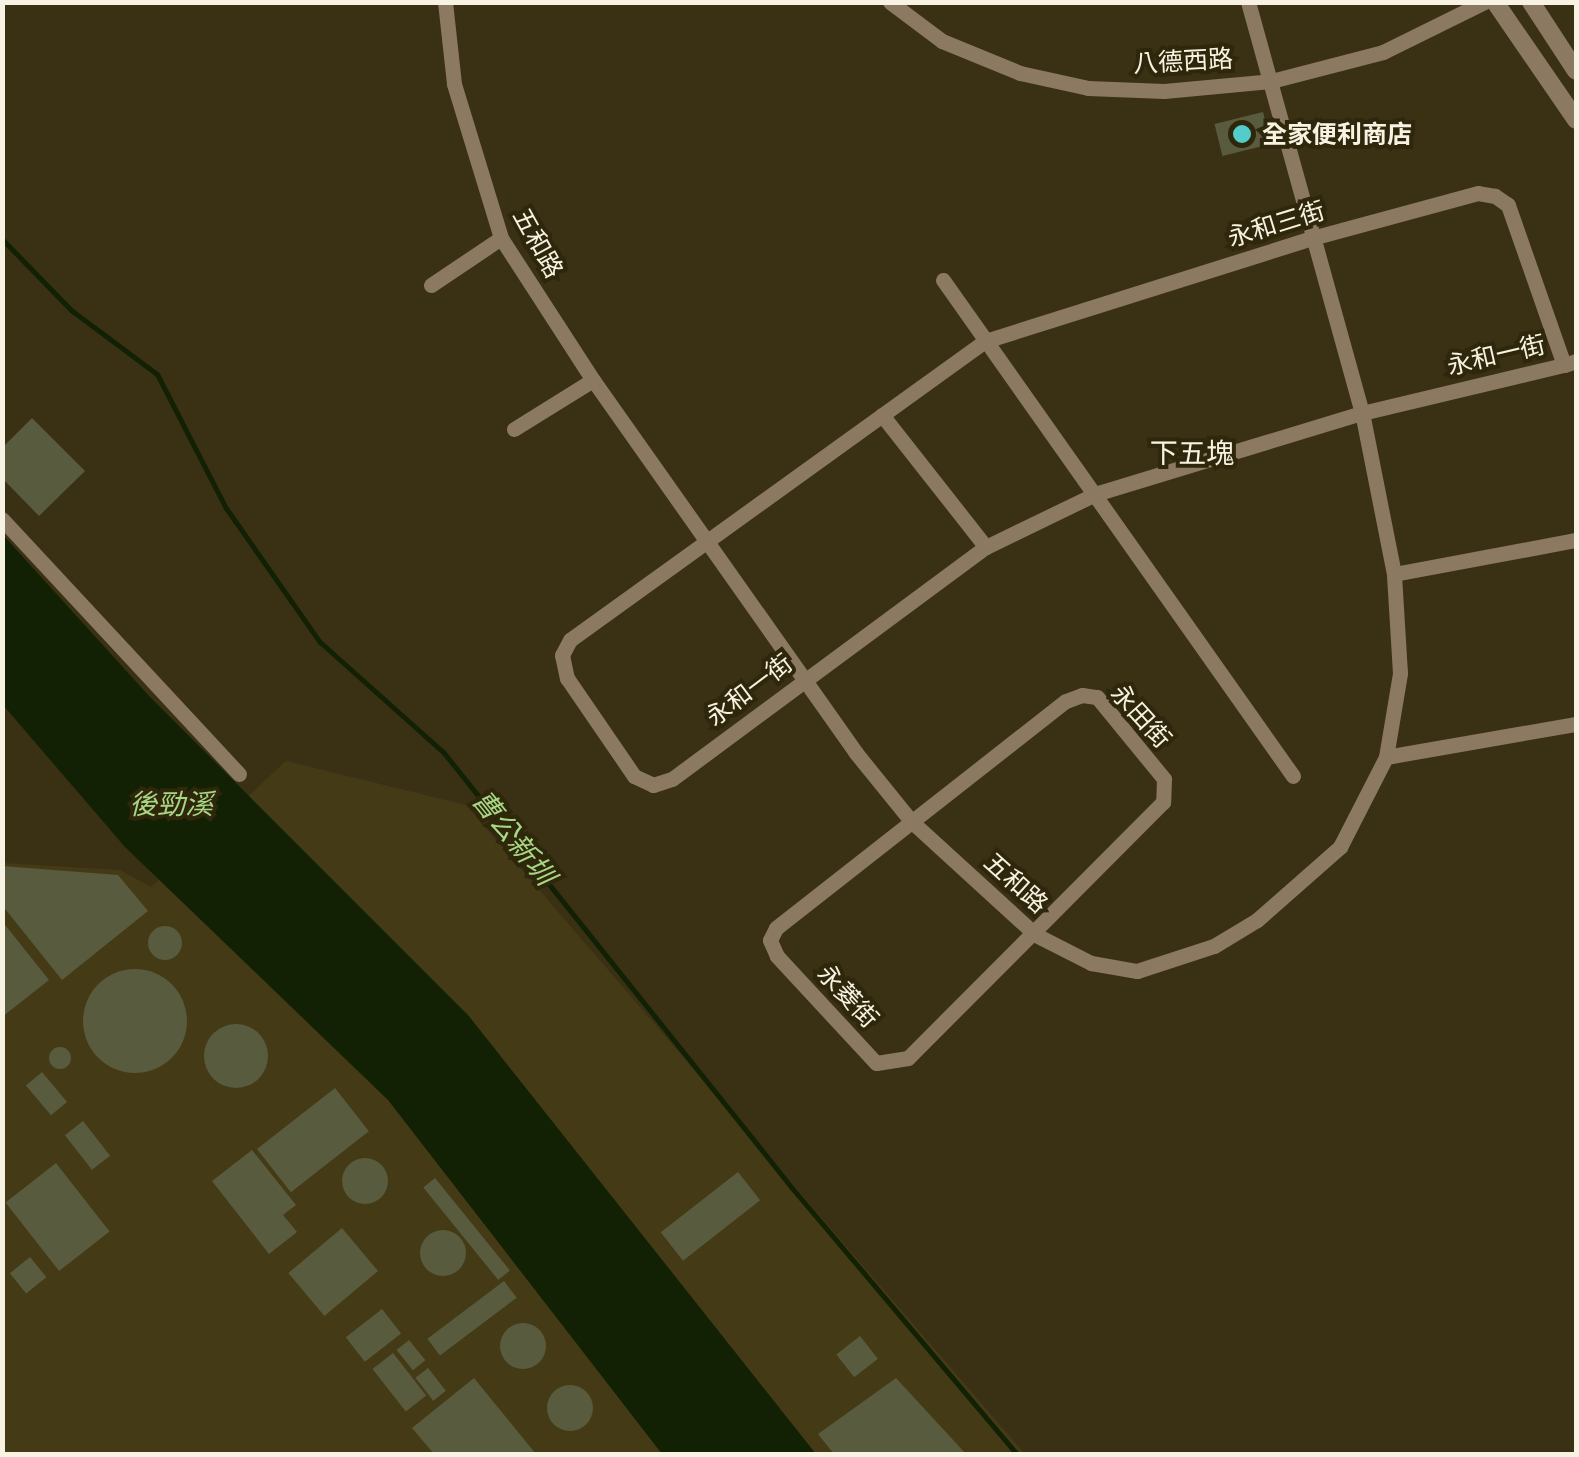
<!DOCTYPE html>
<html>
<head>
<meta charset="utf-8">
<style>
  body { margin:0 }
  #map { position:relative; width:1579px; height:1457px; overflow:hidden; background:#3a3115; font-family:Helvetica,"Noto Sans TC",sans-serif }
  div>[style] { position:absolute }
  .built>* { inset:0; background:#453a16 }
  .water>* { inset:0; background:#122104 }
  .stream>* { height:5px; margin:-2.5px; padding:0 2.5px; transform-origin:2.5px; border-radius:2.5px; background:#122104 }
  .building>* { inset:0; background:#585b3d; transform-origin:0 0 }
  .round { border-radius:50% }
  .minor>* { height:15px; margin:-7.5px; padding:0 7.5px; transform-origin:7.5px; border-radius:7.5px; background:#8c7962 }
  .tertiary>* { height:18px; margin:-9px; padding:0 9px; transform-origin:9px; border-radius:9px; background:#8c7962 }
  .dots>* { width:28px; height:28px; translate:-50% -50%; box-sizing:border-box; border:5px solid #2f270b; border-radius:50% }
  span { translate:-50% -50%; white-space:nowrap; text-align:center; line-height:1.15; -webkit-text-stroke:8px #2f270b; paint-order:stroke }
  .street-label { font-size:25px; color:#f7f2e1 }
  .poi-label { font-size:25px; color:#f7f2e1; font-weight:700 }
  .left { translate:0 -50%; text-align:left }
  .neighbourhood-label { font-size:28px; color:#f7f2e1 }
  .water-label { font-size:28px; color:#a7d784; font-style:italic }
  .frame { position:absolute; inset:0; border:5px solid #f7f2e1; pointer-events:none }
</style>
</head>
<body>
<div id="map">
  <div class="built">
    <i style="clip-path:polygon(286px 761px,466px 805px,1025px 1454px,3px 1454px,2px 863px,120px 870px,151px 887px)"></i>
  </div>
  <div class="water">
    <i style="clip-path:polygon(3px 535px,150px 697px,468px 1015px,816px 1454px,662px 1454px,388px 1100px,125px 847px,3px 705px)"></i>
  </div>
  <div class="stream">
    <i style="left:2px;top:239px;width:99px;rotate:45.8deg"></i>
    <i style="left:71px;top:310px;width:107px;rotate:36.7deg"></i>
    <i style="left:157px;top:374px;width:151px;rotate:62.8deg"></i>
    <i style="left:226px;top:508px;width:164px;rotate:55deg"></i>
    <i style="left:320px;top:642px;width:166px;rotate:41.8deg"></i>
    <i style="left:444px;top:753px;width:557px;rotate:51.34deg"></i>
    <i style="left:792px;top:1188px;width:348px;rotate:49.8deg"></i>
  </div>
  <div class="building">
    <i style="left:1263px;top:112px;width:33px;height:50px;rotate:76deg"></i>
    <i style="clip-path:polygon(32px 418px,85px 471px,39px 516px,2px 478px,2px 448px)"></i>
    <i style="clip-path:polygon(2px 866px,118px 875px,148px 911px,62px 980px,2px 905px)"></i>
    <i style="clip-path:polygon(2px 921px,49px 980px,2px 1017px)"></i>
    <i class="round" style="left:148px;top:926px;width:34px;height:34px"></i>
    <i class="round" style="left:83px;top:969px;width:104px;height:104px"></i>
    <i class="round" style="left:204px;top:1024px;width:64px;height:64px"></i>
    <i class="round" style="left:49px;top:1047px;width:22px;height:22px"></i>
    <i style="left:42px;top:1072px;width:39px;height:21px;rotate:50deg"></i>
    <i style="left:335px;top:1088px;width:55px;height:99px;rotate:52deg"></i>
    <i style="left:83px;top:1121px;width:44px;height:23px;rotate:52deg"></i>
    <i style="clip-path:polygon(252px 1150px,296px 1205px,283px 1215px,297px 1232px,269px 1254px,212px 1181px)"></i>
    <i class="round" style="left:342px;top:1158px;width:46px;height:46px"></i>
    <i style="left:56px;top:1163px;width:87px;height:64px;rotate:52deg"></i>
    <i style="left:738px;top:1172px;width:36px;height:98px;rotate:52deg"></i>
    <i style="left:435px;top:1178px;width:119px;height:15px;rotate:51deg"></i>
    <i style="left:342px;top:1228px;width:56px;height:70px;rotate:50deg"></i>
    <i class="round" style="left:420px;top:1230px;width:46px;height:46px"></i>
    <i style="left:30px;top:1257px;width:26px;height:26px;rotate:51deg"></i>
    <i style="left:504px;top:1281px;width:21px;height:96px;rotate:53deg"></i>
    <i style="left:382px;top:1309px;width:31px;height:46px;rotate:52deg"></i>
    <i class="round" style="left:500px;top:1323px;width:46px;height:46px"></i>
    <i style="left:860px;top:1336px;width:29px;height:30px;rotate:52deg"></i>
    <i style="left:409px;top:1340px;width:26px;height:16px;rotate:51deg"></i>
    <i style="left:393px;top:1353px;width:54px;height:26px;rotate:52deg"></i>
    <i style="left:428px;top:1368px;width:29px;height:16px;rotate:52deg"></i>
    <i style="clip-path:polygon(474px 1378px,536px 1454px,434px 1454px,412px 1428px)"></i>
    <i style="clip-path:polygon(896px 1378px,966px 1454px,834px 1454px,818px 1434px)"></i>
    <i class="round" style="left:547px;top:1385px;width:46px;height:46px"></i>
  </div>
  <div class="minor">
    <i style="left:445px;top:2px;width:82px;rotate:83.7deg"></i>
    <i style="left:454px;top:84px;width:161px;rotate:73deg"></i>
    <i style="left:501px;top:238px;width:169px;rotate:57.1deg"></i>
    <i style="left:593px;top:380px;width:456px;rotate:54.8deg"></i>
    <i style="left:856px;top:753px;width:87px;rotate:51deg"></i>
    <i style="left:911px;top:821px;width:169px;rotate:42.4deg"></i>
    <i style="left:1036px;top:935px;width:62px;rotate:27deg"></i>
    <i style="left:1091px;top:963px;width:47px;rotate:9.9deg"></i>
    <i style="left:1137px;top:971px;width:81px;rotate:-18deg"></i>
    <i style="left:1214px;top:946px;width:50px;rotate:-31.2deg"></i>
    <i style="left:1257px;top:920px;width:111px;rotate:-41.3deg"></i>
    <i style="left:1340px;top:847px;width:101px;rotate:-62.9deg"></i>
    <i style="left:1386px;top:757px;width:85px;rotate:-80.5deg"></i>
    <i style="left:1400px;top:673px;width:99px;rotate:-93.5deg"></i>
    <i style="left:1394px;top:574px;width:164px;rotate:-101.2deg"></i>
    <i style="left:1362px;top:413px;width:427px;rotate:-105.5deg"></i>
    <i style="left:890px;top:2px;width:65px;rotate:36.9deg"></i>
    <i style="left:942px;top:41px;width:84px;rotate:22.3deg"></i>
    <i style="left:1020px;top:73px;width:70px;rotate:12.4deg"></i>
    <i style="left:1088px;top:88px;width:76px;rotate:2.3deg"></i>
    <i style="left:1164px;top:91px;width:107px;rotate:-5.3deg"></i>
    <i style="left:1271px;top:81px;width:116px;rotate:-14.5deg"></i>
    <i style="left:1383px;top:52px;width:113px;rotate:-26.3deg"></i>
    <i style="left:943px;top:280px;width:607px;rotate:54.79deg"></i>
    <i style="left:431px;top:285px;width:84px;rotate:-33.9deg"></i>
    <i style="left:1564px;top:365px;width:170px;rotate:-109.3deg"></i>
    <i style="left:1508px;top:205px;width:16px;rotate:-145deg"></i>
    <i style="left:1495px;top:196px;width:17px;rotate:-170deg"></i>
    <i style="left:1478px;top:193px;width:172px;rotate:164.8deg"></i>
    <i style="left:1312px;top:238px;width:343px;rotate:162.5deg"></i>
    <i style="left:985px;top:341px;width:511px;rotate:144.23deg"></i>
    <i style="left:570px;top:640px;width:17px;rotate:118deg"></i>
    <i style="left:562px;top:655px;width:24px;rotate:78deg"></i>
    <i style="left:567px;top:678px;width:119px;rotate:55.6deg"></i>
    <i style="left:634px;top:776px;width:21px;rotate:25deg"></i>
    <i style="left:653px;top:785px;width:20px;rotate:-18deg"></i>
    <i style="left:672px;top:779px;width:390px;rotate:-36.5deg"></i>
    <i style="left:986px;top:547px;width:121px;rotate:-25.9deg"></i>
    <i style="left:1095px;top:494px;width:279px;rotate:-16.9deg"></i>
    <i style="left:1362px;top:413px;width:208px;rotate:-13.4deg"></i>
    <i style="left:1564px;top:365px;width:13px;rotate:-18deg"></i>
    <i style="left:882px;top:415px;width:168px;rotate:51.8deg"></i>
    <i style="left:514px;top:429px;width:93px;rotate:-31.8deg"></i>
    <i style="left:2px;top:519px;width:348px;rotate:47.1deg"></i>
    <i style="left:1394px;top:574px;width:185px;rotate:-10.6deg"></i>
    <i style="left:1082px;top:695px;width:15px;rotate:8deg"></i>
    <i style="left:1097px;top:697px;width:106px;rotate:50.7deg"></i>
    <i style="left:1164px;top:779px;width:23px;rotate:92deg"></i>
    <i style="left:1163px;top:802px;width:361px;rotate:134.9deg"></i>
    <i style="left:908px;top:1058px;width:32px;rotate:171deg"></i>
    <i style="left:876px;top:1063px;width:146px;rotate:-132.8deg"></i>
    <i style="left:777px;top:956px;width:17px;rotate:-114deg"></i>
    <i style="left:770px;top:940px;width:13px;rotate:-63deg"></i>
    <i style="left:776px;top:928px;width:368px;rotate:-38.1deg"></i>
    <i style="left:1066px;top:701px;width:17px;rotate:-21deg"></i>
    <i style="left:1386px;top:757px;width:193px;rotate:-9.9deg"></i>
  </div>
  <div class="tertiary">
    <i style="left:1495px;top:2px;width:143px;rotate:55.5deg"></i>
    <i style="left:1531px;top:2px;width:82px;rotate:56.9deg"></i>
  </div>
  <div class="dots">
    <i style="left:1242px;top:134px;background:#53cdc9"></i>
  </div>
  <div class="street-label">
    <span style="left:1183px;top:61px;rotate:-3deg">八德西路</span>
    <span style="left:1276px;top:224px;rotate:-17deg">永和三街</span>
    <span style="left:538px;top:243px;rotate:61deg">五和路</span>
    <span style="left:1496px;top:355px;rotate:-13deg">永和一街</span>
    <span style="left:749px;top:690px;rotate:-37deg">永和一街</span>
    <span style="left:1141px;top:716px;rotate:48deg">永田街</span>
    <span style="left:1016px;top:883px;rotate:42deg">五和路</span>
    <span style="left:848px;top:996px;rotate:47deg">永菱街</span>
  </div>
  <div class="poi-label">
    <span class="left" style="left:1262px;top:134px">全家便利商店</span>
  </div>
  <div class="neighbourhood-label">
    <span style="left:1192px;top:454px">下五塊</span>
  </div>
  <div class="water-label">
    <span style="left:171px;top:805px">後勁溪</span>
    <span style="left:513px;top:838px;rotate:51deg">曹公新圳</span>
  </div>
  <div class="frame"></div>
</div>
</body>
</html>
